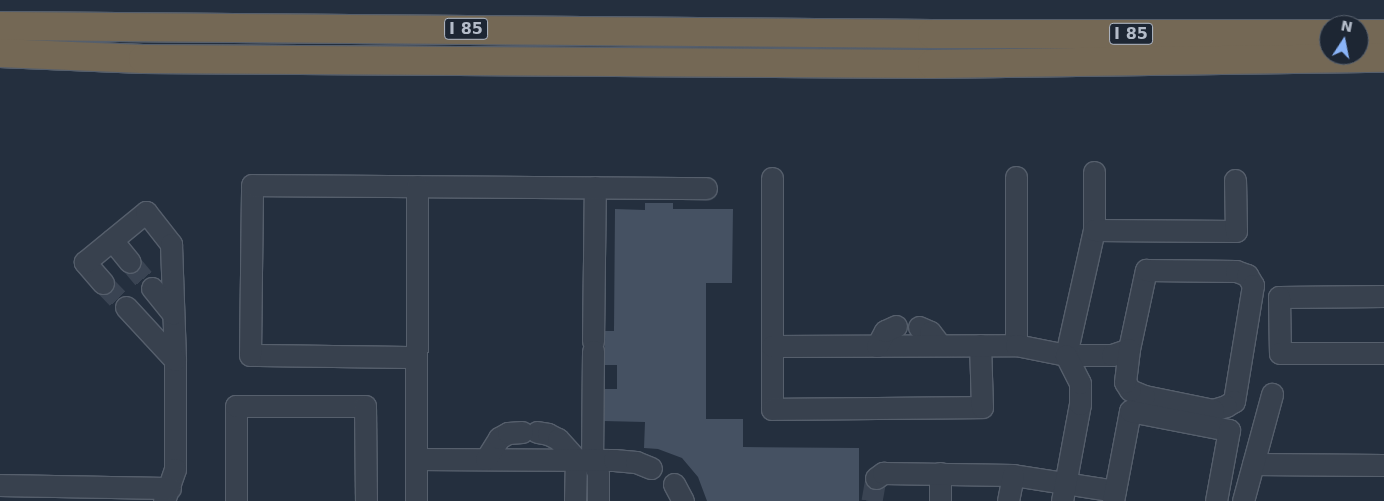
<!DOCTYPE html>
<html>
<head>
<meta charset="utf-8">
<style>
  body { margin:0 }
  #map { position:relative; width:1384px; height:501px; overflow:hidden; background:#242f3e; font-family:"DejaVu Sans",sans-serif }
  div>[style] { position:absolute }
  .building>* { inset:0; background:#455162 }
  .minor-tunnel>* { height:21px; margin-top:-10.5px; transform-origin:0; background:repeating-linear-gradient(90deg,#3a4453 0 21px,transparent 0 32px) }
  .roads { filter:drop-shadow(1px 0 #565f6c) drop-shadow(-1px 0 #565f6c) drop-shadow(0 1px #565f6c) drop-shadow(0 -1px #565f6c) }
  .minor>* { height:21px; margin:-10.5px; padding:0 10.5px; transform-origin:10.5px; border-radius:10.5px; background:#38414e }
  .highway>* { height:28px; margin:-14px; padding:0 14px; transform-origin:14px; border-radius:14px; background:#746855 }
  span { translate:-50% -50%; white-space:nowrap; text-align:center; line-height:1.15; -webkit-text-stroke:4px #1d2633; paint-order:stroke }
  .shield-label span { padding:1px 4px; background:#1d2633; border:1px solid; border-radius:4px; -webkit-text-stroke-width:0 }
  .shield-label { font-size:16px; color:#b4bcc9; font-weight:700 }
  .north { position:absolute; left:1319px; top:15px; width:50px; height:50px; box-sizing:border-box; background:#1d2633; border:1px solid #59626f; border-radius:50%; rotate:11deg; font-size:14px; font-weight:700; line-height:20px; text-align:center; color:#b4bcc9 }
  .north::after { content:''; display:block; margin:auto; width:18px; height:22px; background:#8ab4f8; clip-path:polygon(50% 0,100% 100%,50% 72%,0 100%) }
</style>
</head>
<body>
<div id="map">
  <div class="building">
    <i style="clip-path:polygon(645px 203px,673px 203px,673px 209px,733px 209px,732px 283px,706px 283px,706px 419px,743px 419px,743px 447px,859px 448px,859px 501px,707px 501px,698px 477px,682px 458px,658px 449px,644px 448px,645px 422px,603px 421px,603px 389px,617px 389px,617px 365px,604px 365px,605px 331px,614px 331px,615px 209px,645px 210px)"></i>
  </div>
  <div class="minor-tunnel">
    <i style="left:130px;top:262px;width:34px;rotate:50deg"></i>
    <i style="left:103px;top:283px;width:33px;rotate:46deg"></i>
    <i style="left:872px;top:501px;width:23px;rotate:-80deg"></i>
  </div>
  <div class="roads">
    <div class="minor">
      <i style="left:1094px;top:172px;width:58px;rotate:90deg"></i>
      <i style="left:1016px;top:177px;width:168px;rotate:90deg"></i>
      <i style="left:772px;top:178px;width:231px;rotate:90deg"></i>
      <i style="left:772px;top:409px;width:210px;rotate:-0.5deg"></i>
      <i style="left:982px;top:407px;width:62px;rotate:-91.8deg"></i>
      <i style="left:112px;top:240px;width:28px;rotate:51deg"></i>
      <i style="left:103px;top:283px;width:28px;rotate:-131deg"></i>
      <i style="left:85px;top:262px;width:79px;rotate:-39.3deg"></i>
      <i style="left:146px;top:212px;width:41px;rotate:52deg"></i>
      <i style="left:171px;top:244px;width:116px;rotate:88deg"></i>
      <i style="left:175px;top:360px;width:109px;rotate:90deg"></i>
      <i style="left:175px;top:469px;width:34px;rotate:109deg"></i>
      <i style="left:152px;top:288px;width:33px;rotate:51deg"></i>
      <i style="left:1384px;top:296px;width:105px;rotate:179.5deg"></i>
      <i style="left:1279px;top:297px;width:56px;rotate:89deg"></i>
      <i style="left:1280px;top:353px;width:104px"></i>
      <i style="left:126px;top:307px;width:72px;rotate:47.2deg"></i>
      <i style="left:919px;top:327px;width:12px;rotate:24deg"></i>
      <i style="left:930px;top:332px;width:16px;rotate:52deg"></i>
      <i style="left:593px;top:341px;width:154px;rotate:-89.3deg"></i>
      <i style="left:772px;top:346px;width:244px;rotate:-0.2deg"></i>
      <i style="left:1016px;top:345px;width:51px;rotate:11.3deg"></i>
      <i style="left:1066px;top:355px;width:46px"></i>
      <i style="left:1112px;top:355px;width:18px;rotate:-19deg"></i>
      <i style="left:1129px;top:349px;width:81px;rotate:-77.9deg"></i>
      <i style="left:1146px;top:270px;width:90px;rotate:0.6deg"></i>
      <i style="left:1236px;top:271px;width:12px;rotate:20deg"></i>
      <i style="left:1247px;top:275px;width:12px;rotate:59deg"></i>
      <i style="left:1253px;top:285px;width:118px;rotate:99.3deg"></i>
      <i style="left:1234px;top:401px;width:9px;rotate:148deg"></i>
      <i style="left:1226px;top:406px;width:14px;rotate:163deg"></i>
      <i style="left:1213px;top:410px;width:70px;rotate:-168.5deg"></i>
      <i style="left:1144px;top:396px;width:15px;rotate:-157deg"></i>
      <i style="left:1130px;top:390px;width:9px;rotate:-122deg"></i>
      <i style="left:1125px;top:382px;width:33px;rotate:-83deg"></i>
      <i style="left:877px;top:346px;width:17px;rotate:-62deg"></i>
      <i style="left:885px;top:331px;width:12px;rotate:-24deg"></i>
      <i style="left:593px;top:351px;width:108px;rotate:90.5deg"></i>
      <i style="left:592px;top:459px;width:15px;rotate:67deg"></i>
      <i style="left:598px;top:473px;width:28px;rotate:90deg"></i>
      <i style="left:1066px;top:355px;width:128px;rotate:-77.4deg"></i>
      <i style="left:1094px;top:230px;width:142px;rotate:0.4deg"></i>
      <i style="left:1236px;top:231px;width:51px;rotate:-91.1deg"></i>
      <i style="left:416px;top:357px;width:166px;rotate:-179.3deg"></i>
      <i style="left:250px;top:355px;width:170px;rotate:-89.3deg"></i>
      <i style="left:252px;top:185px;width:454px;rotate:0.4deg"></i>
      <i style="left:537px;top:432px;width:11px;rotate:10deg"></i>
      <i style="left:548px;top:434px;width:11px;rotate:27deg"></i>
      <i style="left:558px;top:439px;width:27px;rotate:48deg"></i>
      <i style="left:576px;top:459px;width:42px;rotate:91.4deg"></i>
      <i style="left:416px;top:459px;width:198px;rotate:0.3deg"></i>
      <i style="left:614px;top:460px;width:22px;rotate:5deg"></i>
      <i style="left:636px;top:462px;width:16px;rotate:22deg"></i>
      <i style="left:486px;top:459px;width:25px;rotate:-58deg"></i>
      <i style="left:499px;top:438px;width:10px;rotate:-29deg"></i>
      <i style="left:508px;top:433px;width:14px;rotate:-4deg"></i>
      <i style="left:1253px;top:464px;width:131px;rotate:0.4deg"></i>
      <i style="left:940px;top:473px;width:28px;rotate:90deg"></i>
      <i style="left:876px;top:478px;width:9px;rotate:-36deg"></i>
      <i style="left:883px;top:473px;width:130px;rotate:0.9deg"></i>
      <i style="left:1013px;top:475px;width:103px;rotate:8.9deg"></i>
      <i style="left:674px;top:484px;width:19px;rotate:62deg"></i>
      <i style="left:0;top:485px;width:170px;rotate:1deg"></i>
      <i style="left:236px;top:501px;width:95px;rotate:-90deg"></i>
      <i style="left:236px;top:406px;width:129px"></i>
      <i style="left:365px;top:406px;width:95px;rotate:89.4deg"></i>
      <i style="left:416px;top:501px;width:315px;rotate:-89.8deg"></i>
      <i style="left:1008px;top:501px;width:26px;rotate:-79deg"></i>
      <i style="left:1062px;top:501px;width:99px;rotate:-79.5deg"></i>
      <i style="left:1080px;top:404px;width:21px;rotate:-90deg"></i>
      <i style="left:1080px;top:383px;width:31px;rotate:-117deg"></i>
      <i style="left:1113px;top:501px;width:92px;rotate:-79.3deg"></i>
      <i style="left:1130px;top:411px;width:101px;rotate:10.9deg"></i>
      <i style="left:1229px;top:430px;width:72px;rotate:100.4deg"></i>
      <i style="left:1243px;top:501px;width:111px;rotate:-74.8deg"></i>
    </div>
    <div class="highway">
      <i style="left:0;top:26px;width:932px;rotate:0.49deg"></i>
      <i style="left:932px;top:34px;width:397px"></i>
      <i style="left:1359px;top:34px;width:25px"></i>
      <i style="left:0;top:53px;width:143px;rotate:2.4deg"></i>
      <i style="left:143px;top:59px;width:789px;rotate:0.36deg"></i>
      <i style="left:932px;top:64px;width:452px;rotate:-0.8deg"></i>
    </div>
  </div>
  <div class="shield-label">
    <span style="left:466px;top:29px">I 85</span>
    <span style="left:1131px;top:34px">I 85</span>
  </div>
  <div class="north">N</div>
</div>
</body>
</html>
